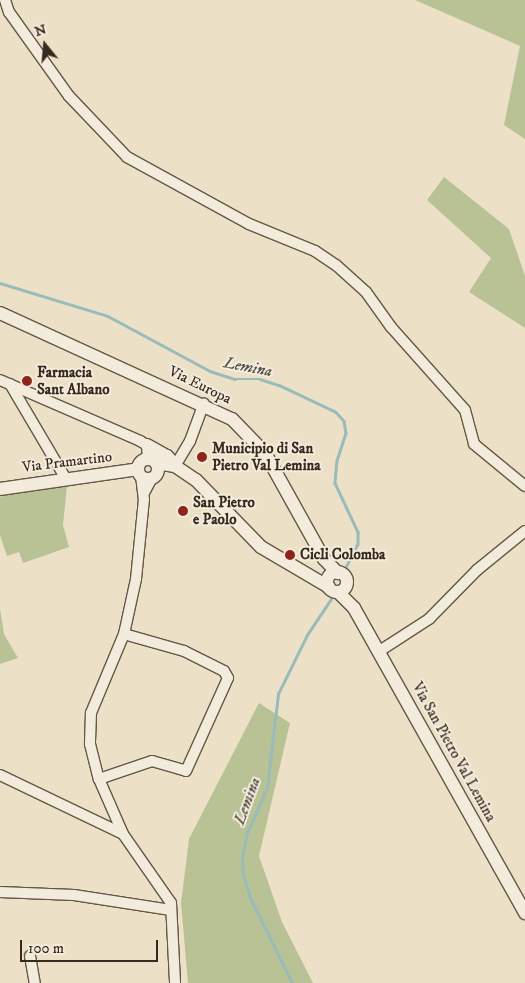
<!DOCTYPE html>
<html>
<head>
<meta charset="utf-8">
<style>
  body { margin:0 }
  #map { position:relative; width:525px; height:983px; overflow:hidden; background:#ece0c7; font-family:"IM FELL DW Pica",serif }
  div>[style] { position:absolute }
  .green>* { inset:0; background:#b9c295 }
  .stream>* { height:2.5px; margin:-1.25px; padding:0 1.25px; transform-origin:1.25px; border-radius:1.25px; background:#99bcba }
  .roads { filter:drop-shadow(1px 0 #655748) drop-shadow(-1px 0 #655748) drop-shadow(0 1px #655748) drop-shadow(0 -1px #655748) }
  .minor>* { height:10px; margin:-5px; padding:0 5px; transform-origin:5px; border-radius:5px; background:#f3ebdb }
  .tertiary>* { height:12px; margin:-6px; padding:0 6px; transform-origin:6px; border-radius:6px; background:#f3ebdb }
  .tertiary>.ring { margin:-6px; padding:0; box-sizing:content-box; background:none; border:12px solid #f3ebdb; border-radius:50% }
  .dots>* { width:14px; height:14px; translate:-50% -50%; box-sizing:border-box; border:2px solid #f3ebdb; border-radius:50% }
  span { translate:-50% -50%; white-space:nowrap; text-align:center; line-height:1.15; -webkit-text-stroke:4px #f3ebdb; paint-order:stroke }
  .poi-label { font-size:15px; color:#38291e; font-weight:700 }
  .left { translate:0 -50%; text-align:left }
  .street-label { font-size:15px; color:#38291e }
  .water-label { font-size:16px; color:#504e45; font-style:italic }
  .north { position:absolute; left:20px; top:20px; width:50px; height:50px; -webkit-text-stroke:4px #f3ebdb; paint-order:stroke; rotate:343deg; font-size:14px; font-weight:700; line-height:20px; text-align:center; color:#38291e }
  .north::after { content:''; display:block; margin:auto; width:18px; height:22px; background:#38291e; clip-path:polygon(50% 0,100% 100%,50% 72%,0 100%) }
  .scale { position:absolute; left:20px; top:940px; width:138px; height:22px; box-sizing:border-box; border:2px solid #38291e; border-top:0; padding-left:6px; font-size:15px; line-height:18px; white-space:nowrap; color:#38291e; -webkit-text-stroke:4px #f3ebdb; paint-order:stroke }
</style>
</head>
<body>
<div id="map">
  <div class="green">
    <i style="clip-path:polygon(415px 0,525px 0,525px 139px,504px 125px,520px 46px)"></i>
    <i style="clip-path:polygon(444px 177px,509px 229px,525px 276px,525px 328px,469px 292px,491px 258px,427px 200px)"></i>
    <i style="clip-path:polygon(40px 485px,42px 490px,67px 485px,63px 525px,69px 547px,23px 563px,19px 552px,7px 556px,0 535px,0 497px)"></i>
    <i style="clip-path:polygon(0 609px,4px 634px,18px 658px,0 664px)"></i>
    <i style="clip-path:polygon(259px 703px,290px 723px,259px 856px,282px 922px,313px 983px,188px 983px,181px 903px,189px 839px)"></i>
  </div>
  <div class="stream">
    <i style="left:0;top:283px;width:113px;rotate:17deg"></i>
    <i style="left:108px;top:316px;width:116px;rotate:28.3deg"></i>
    <i style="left:210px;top:371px;width:26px;rotate:18deg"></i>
    <i style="left:235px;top:379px;width:25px"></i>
    <i style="left:260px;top:379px;width:20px;rotate:18deg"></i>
    <i style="left:279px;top:385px;width:63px;rotate:25.3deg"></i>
    <i style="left:336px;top:412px;width:12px;rotate:48deg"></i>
    <i style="left:344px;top:421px;width:12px;rotate:81deg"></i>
    <i style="left:346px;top:433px;width:28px;rotate:108deg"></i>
    <i style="left:337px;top:460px;width:23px;rotate:95deg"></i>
    <i style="left:335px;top:483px;width:54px;rotate:64.9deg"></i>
    <i style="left:358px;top:532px;width:12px;rotate:90deg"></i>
    <i style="left:358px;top:544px;width:27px;rotate:117deg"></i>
    <i style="left:292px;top:983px;width:93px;rotate:-116.3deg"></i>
    <i style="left:251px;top:900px;width:26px;rotate:-108deg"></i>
    <i style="left:243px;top:875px;width:18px;rotate:-93deg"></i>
    <i style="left:242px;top:857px;width:25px;rotate:-78deg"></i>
    <i style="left:247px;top:833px;width:49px;rotate:-66deg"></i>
    <i style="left:267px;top:788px;width:95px;rotate:-83.3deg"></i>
    <i style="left:278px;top:694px;width:66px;rotate:-63.8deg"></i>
    <i style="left:307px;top:635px;width:43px;rotate:-56.3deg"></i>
  </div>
  <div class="roads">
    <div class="minor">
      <i style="left:5px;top:0;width:13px;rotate:72deg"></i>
      <i style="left:9px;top:12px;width:103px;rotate:54.5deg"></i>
      <i style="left:69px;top:96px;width:84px;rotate:46.4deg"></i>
      <i style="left:127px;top:157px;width:139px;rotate:28.8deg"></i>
      <i style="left:249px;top:224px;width:71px;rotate:22.2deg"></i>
      <i style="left:315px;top:251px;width:25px;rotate:34deg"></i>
      <i style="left:336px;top:265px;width:40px;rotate:42deg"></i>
      <i style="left:366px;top:292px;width:43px;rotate:54.5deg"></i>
      <i style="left:391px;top:327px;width:111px;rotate:48.3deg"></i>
      <i style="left:465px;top:410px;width:35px;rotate:75deg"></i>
      <i style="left:474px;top:444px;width:66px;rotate:39.5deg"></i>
      <i style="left:0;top:380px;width:153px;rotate:23.5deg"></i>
      <i style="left:140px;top:441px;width:8px;rotate:30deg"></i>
      <i style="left:147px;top:445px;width:14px;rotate:86deg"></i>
      <i style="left:10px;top:384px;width:110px;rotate:59.5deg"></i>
      <i style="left:175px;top:466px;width:29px;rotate:-59deg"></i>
      <i style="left:190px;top:441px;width:40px;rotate:-69.8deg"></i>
      <i style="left:141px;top:476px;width:23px;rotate:83deg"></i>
      <i style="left:144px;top:499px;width:80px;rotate:95.7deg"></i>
      <i style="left:136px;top:579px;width:56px;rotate:102.3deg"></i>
      <i style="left:124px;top:634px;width:86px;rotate:112.7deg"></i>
      <i style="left:91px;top:713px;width:31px;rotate:92deg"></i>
      <i style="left:90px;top:744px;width:36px;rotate:76deg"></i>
      <i style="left:99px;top:779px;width:60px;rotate:66.4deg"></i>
      <i style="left:123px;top:834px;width:84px;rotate:55.2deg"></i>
      <i style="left:171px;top:903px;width:80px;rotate:87.1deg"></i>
      <i style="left:144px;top:493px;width:17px;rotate:-62deg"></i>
      <i style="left:378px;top:652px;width:61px;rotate:-32.9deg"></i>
      <i style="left:429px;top:619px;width:69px;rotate:-45.6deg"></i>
      <i style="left:477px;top:570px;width:62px;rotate:-39.1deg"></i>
      <i style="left:0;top:775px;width:136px;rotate:25.6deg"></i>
      <i style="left:99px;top:779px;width:56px;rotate:-18.8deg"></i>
      <i style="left:152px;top:761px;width:35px;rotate:16deg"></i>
      <i style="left:186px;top:771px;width:102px;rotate:-65.7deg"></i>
      <i style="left:228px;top:678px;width:8px;rotate:-120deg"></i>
      <i style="left:224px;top:671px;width:45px;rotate:-153.4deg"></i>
      <i style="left:184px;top:651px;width:62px;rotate:-164.2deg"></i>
      <i style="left:0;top:892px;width:74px;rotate:2.3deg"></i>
      <i style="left:74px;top:895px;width:98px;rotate:8.8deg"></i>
      <i style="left:30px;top:956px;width:27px;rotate:80deg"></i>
    </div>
    <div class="tertiary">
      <i style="left:0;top:313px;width:255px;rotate:24.6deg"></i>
      <i style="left:232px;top:419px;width:47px;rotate:45.9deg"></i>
      <i style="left:265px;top:453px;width:121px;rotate:60.9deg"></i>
      <i style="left:324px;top:559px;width:20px;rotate:45deg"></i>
      <i style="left:147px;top:445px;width:23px;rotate:29deg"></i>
      <i style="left:167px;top:456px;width:11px;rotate:49deg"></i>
      <i class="ring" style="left:138px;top:459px;width:8px;height:8px"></i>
      <i style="left:156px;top:463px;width:19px;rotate:9deg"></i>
      <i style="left:175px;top:466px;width:25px;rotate:34deg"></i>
      <i style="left:196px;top:480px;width:93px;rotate:45.9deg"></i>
      <i style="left:261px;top:547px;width:79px;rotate:30.5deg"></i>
      <i style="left:0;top:489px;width:139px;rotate:-8.2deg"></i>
      <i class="ring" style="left:327px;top:572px;width:8px;height:8px"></i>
      <i style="left:338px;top:592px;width:23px;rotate:45deg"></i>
      <i style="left:354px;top:608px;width:350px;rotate:60.7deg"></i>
    </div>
  </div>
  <div class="dots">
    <i style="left:27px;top:381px;background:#8f2418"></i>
    <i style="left:202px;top:457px;background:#8f2418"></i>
    <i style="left:183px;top:511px;background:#8f2418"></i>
    <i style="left:290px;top:555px;background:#8f2418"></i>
  </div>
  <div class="poi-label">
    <span class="left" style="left:37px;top:381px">Farmacia<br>Sant Albano</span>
    <span class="left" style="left:212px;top:457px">Municipio di San<br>Pietro Val Lemina</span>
    <span class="left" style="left:193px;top:511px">San Pietro<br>e Paolo</span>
    <span class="left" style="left:300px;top:555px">Cicli Colomba</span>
  </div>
  <div class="street-label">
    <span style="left:200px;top:385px;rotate:26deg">Via Europa</span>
    <span style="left:67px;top:462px;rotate:-7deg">Via Pramartino</span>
    <span style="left:454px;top:752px;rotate:61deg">Via San Pietro Val Lemina</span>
  </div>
  <div class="water-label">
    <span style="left:248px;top:367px;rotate:11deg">Lemina</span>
    <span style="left:247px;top:801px;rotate:-70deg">Lemina</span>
  </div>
  <div class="north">N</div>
  <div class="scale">100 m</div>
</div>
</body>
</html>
